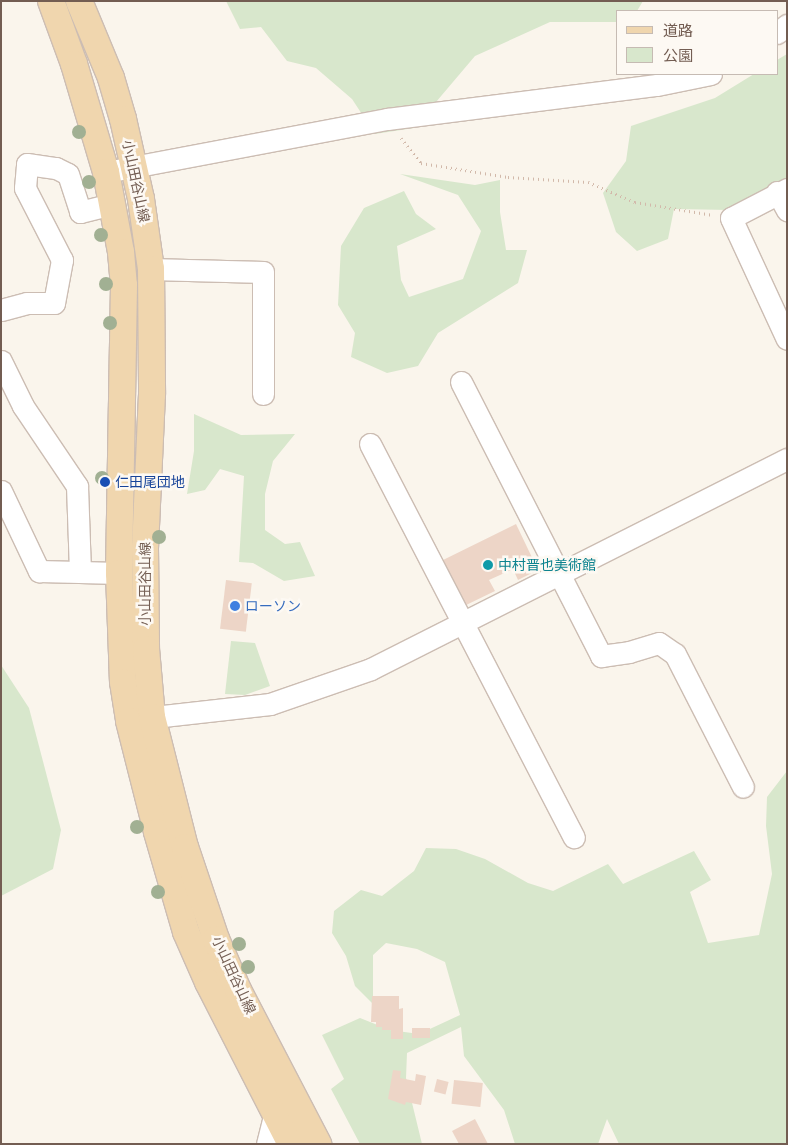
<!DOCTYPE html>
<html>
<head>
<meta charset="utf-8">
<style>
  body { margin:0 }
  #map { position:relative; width:788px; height:1145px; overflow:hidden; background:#faf5ec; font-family:Manrope,"Noto Sans JP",sans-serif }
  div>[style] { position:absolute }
  .green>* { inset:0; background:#d8e7cc }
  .building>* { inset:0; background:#edd5c7; transform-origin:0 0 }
  .path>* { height:3px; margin-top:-1.5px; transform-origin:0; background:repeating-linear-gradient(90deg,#d2b9aa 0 1px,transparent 0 5px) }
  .roads { filter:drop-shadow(1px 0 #ccbdb3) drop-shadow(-1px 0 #ccbdb3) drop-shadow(0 1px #ccbdb3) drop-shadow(0 -1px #ccbdb3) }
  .minor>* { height:21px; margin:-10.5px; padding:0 10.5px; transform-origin:10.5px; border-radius:10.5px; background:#fff }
  .major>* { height:26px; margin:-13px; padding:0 13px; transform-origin:13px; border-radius:13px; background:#f0d6ae }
  .trees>* { width:14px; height:14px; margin:-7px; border-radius:50%; background:#a1b093 }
  .dots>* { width:14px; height:14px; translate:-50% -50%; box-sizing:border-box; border:2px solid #fdf9f3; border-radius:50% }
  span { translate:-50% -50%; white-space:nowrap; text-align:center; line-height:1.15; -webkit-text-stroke:5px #fdf9f3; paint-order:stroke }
  .street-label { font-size:14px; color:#735d52 }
  .transit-label { font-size:14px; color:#164399 }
  .left { translate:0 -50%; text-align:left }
  .culture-label { font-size:14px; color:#0d838f }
  .shop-label { font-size:14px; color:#366cbe }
  .frame { position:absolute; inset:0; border:2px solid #735d52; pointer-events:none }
  .legend { position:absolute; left:616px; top:10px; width:162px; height:65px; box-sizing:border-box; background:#fdf9f3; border:1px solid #c6bbb3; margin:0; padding:6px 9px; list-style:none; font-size:15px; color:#735d52 }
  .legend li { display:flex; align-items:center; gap:10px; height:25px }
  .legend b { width:25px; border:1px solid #c6bbb3 }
</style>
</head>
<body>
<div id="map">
  <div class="green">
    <i style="clip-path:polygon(226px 1px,643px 1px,637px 11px,617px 11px,617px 22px,550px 22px,475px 56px,414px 128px,375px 134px,352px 99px,316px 68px,287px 61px,261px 27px,240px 29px)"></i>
    <i style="clip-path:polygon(787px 54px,787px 193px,730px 210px,674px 209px,668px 239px,637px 251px,616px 232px,603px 193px,626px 161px,631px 126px,715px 98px,754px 74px,777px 74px,777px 60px)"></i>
    <i style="clip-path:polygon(400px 174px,475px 185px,500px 180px,500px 212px,506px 250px,527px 250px,518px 283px,438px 333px,418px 366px,387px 373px,351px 357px,355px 333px,338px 305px,341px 246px,364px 208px,404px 191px,416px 214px,436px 229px,397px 246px,401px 280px,409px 297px,463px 279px,481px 231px,458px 195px)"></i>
    <i style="clip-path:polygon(194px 414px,241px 435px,295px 434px,273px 461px,265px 494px,265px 530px,285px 544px,300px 542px,315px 576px,284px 581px,253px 563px,239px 562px,244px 476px,220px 469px,205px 490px,187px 494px,194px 451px)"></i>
    <i style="clip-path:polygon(231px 641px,255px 643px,270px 686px,245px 695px,225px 694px)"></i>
    <i style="clip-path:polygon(1px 665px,29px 708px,61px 830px,53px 869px,1px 896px)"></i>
    <i style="clip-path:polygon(787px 771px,787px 1144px,619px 1144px,607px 1119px,598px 1144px,515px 1144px,504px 1110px,464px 1056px,461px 1027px,407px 1053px,406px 1078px,422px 1144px,360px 1144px,331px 1089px,344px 1079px,322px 1035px,360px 1018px,390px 1030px,419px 1034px,460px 1015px,445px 962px,417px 949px,386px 943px,373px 955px,373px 1004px,355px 986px,346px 956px,332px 933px,334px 911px,361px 890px,382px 896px,414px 871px,426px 848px,456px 849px,485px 859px,528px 883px,553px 891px,608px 864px,623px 884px,694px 851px,711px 880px,690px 892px,708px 943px,759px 935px,772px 874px,766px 826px,767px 797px)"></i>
  </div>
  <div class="building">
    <i style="clip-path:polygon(516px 524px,538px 570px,518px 580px,513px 569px,489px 580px,495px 591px,462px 607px,439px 562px)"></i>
    <i style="left:226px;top:580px;width:26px;height:49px;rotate:7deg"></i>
    <i style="clip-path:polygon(372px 996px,399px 996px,399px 1009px,403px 1008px,403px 1039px,391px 1039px,391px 1030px,382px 1030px,382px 1027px,376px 1027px,376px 1022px,371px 1022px)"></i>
    <i style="left:412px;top:1028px;width:18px;height:10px"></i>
    <i style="clip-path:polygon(393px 1070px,401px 1071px,400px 1078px,415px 1081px,416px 1074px,426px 1076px,421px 1105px,406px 1102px,405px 1105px,388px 1099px)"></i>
    <i style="left:437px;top:1079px;width:12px;height:13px;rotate:14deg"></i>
    <i style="left:454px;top:1080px;width:29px;height:24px;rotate:6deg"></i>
    <i style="clip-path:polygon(475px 1119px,488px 1144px,459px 1144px,452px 1131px)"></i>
  </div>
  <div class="path">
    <i style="left:401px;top:138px;width:32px;rotate:51deg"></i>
    <i style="left:421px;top:163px;width:88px;rotate:9.1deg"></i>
    <i style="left:508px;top:177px;width:80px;rotate:3.6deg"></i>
    <i style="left:588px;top:182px;width:51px;rotate:23.1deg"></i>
    <i style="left:635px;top:202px;width:79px;rotate:9.5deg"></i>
  </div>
  <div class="roads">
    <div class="minor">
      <i style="left:777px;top:33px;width:13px;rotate:-39deg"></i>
      <i style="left:106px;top:172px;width:286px;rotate:-10.7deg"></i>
      <i style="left:387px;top:119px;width:272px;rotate:-7.2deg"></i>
      <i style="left:657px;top:85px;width:55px;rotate:-11.5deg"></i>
      <i style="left:787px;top:189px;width:63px;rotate:152.6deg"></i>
      <i style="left:731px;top:218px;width:133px;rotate:65.2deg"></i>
      <i style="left:777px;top:192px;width:21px;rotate:61deg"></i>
      <i style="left:151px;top:269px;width:112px;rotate:1.5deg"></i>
      <i style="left:263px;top:272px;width:122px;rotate:90deg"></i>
      <i style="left:1px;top:310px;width:27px;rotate:-15deg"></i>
      <i style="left:27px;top:303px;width:27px"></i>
      <i style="left:54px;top:303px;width:44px;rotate:-79.5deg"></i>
      <i style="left:62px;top:260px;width:81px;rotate:-117.2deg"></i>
      <i style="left:25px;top:188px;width:24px;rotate:-85deg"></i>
      <i style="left:27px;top:164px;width:29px;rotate:8deg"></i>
      <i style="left:56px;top:168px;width:13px;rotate:27deg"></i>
      <i style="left:68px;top:174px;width:40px;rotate:72deg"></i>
      <i style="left:80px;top:212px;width:33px;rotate:-14deg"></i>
      <i style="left:1px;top:361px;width:50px;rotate:63.9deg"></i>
      <i style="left:23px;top:406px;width:97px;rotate:56deg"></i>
      <i style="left:77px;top:486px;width:86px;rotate:88deg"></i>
      <i style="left:461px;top:382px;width:308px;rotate:62.9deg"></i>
      <i style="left:601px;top:656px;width:28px;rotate:-8deg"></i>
      <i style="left:629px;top:652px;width:31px;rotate:-17deg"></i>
      <i style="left:659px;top:643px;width:19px;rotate:35deg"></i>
      <i style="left:675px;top:654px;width:149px;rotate:62.9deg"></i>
      <i style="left:370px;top:444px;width:443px;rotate:62.6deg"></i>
      <i style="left:1px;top:491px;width:89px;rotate:64.6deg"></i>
      <i style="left:39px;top:571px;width:80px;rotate:1.4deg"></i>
      <i style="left:136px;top:719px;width:135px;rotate:-6.4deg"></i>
      <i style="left:270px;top:704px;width:107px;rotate:-19.1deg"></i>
      <i style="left:371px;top:669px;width:466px;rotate:-26.8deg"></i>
      <i style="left:267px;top:1144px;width:32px;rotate:-76deg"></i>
      <i style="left:275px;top:1113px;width:9px;rotate:-32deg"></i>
    </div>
    <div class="major">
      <i style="left:51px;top:1px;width:67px;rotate:69.9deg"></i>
      <i style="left:74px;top:64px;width:113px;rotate:73.5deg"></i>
      <i style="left:106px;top:172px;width:81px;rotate:79.4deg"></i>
      <i style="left:121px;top:252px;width:33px;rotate:85deg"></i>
      <i style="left:124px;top:285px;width:288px;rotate:91deg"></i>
      <i style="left:119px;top:573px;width:109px;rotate:87.9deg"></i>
      <i style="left:123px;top:682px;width:39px;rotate:81deg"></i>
      <i style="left:129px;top:721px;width:114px;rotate:75.8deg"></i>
      <i style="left:157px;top:832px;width:104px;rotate:73.8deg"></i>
      <i style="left:186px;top:932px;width:55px;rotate:66.3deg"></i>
      <i style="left:208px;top:982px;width:182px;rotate:62.9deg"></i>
      <i style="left:79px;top:1px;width:83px;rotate:67.4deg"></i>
      <i style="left:111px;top:78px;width:43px;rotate:73.7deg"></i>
      <i style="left:123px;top:119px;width:82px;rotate:77.3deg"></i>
      <i style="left:141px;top:199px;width:71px;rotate:81.9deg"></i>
      <i style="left:151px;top:269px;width:125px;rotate:89.5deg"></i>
      <i style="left:152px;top:394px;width:154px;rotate:92.6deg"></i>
      <i style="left:145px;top:548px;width:101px;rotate:89.4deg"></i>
      <i style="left:146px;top:649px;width:68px;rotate:85deg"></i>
      <i style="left:152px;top:717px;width:134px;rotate:75.8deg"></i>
      <i style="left:185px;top:847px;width:97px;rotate:71.4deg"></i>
      <i style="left:216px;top:939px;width:56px;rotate:66.7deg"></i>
      <i style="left:238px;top:990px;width:174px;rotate:62.5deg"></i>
    </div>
  </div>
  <div class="trees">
    <i style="left:79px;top:132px"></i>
    <i style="left:89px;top:182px"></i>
    <i style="left:101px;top:235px"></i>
    <i style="left:106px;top:284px"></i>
    <i style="left:110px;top:323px"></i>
    <i style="left:102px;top:478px"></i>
    <i style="left:159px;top:537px"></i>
    <i style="left:137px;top:827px"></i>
    <i style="left:158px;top:892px"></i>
    <i style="left:239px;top:944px"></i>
    <i style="left:248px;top:967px"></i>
  </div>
  <div class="dots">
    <i style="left:105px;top:482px;background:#1a4fb4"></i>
    <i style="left:488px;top:565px;background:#0f9aa8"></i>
    <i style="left:235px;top:606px;background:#3f7fe0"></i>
  </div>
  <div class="street-label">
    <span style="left:136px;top:181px;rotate:78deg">小山田谷山線</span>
    <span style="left:145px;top:584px;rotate:-90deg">小山田谷山線</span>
    <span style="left:234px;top:975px;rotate:65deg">小山田谷山線</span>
  </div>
  <div class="transit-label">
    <span class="left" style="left:115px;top:482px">仁田尾団地</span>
  </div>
  <div class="culture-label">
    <span class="left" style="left:498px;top:565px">中村晋也美術館</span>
  </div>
  <div class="shop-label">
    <span class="left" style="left:245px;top:606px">ローソン</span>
  </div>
  <div class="frame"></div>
  <ul class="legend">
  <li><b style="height:6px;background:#f0d6ae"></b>道路</li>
  <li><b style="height:14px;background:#d8e7cc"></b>公園</li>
  </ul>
</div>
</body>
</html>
